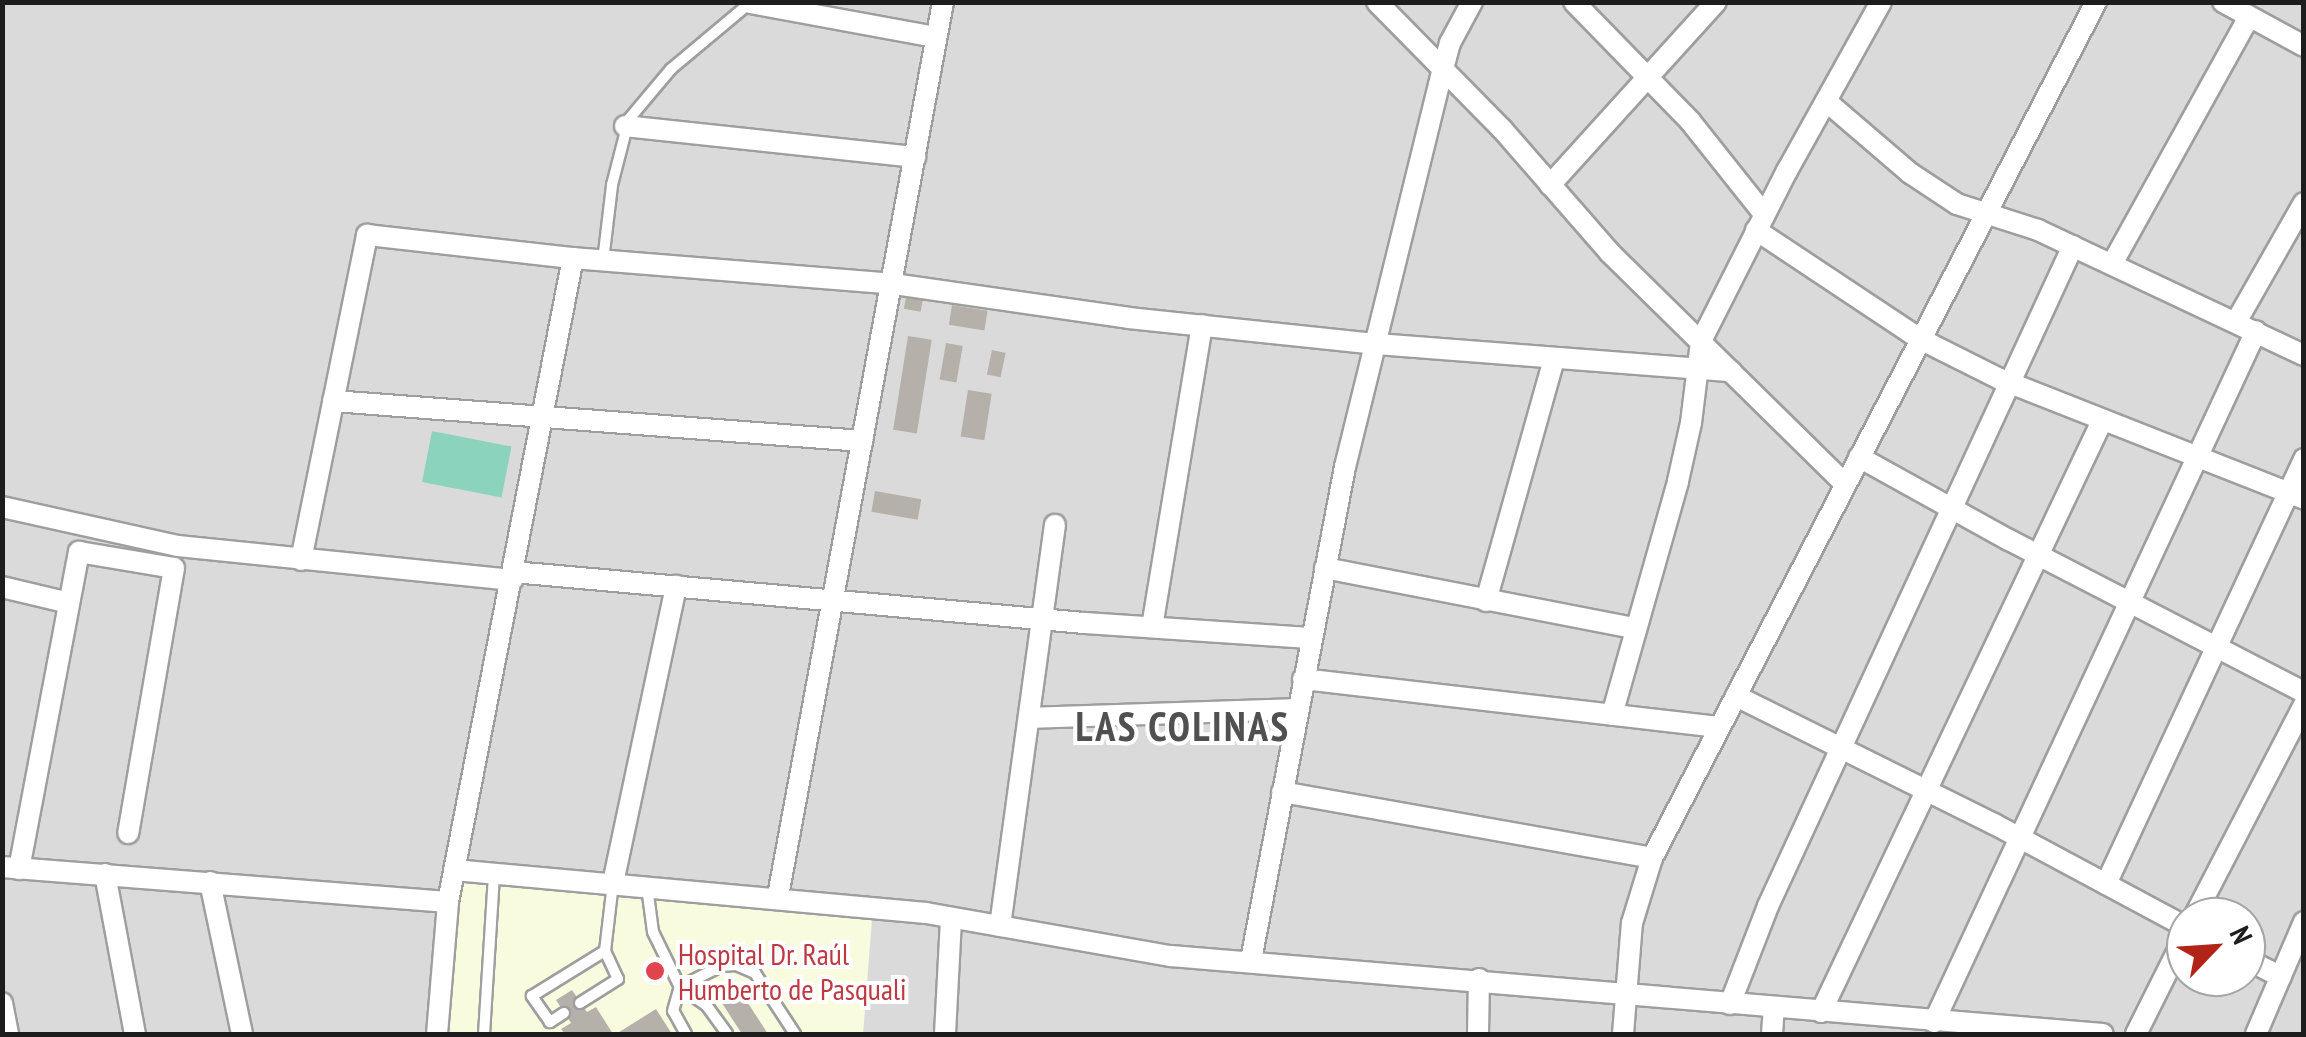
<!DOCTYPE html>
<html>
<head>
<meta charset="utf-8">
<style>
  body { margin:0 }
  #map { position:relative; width:2306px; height:1037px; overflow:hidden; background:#edebe4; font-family:"PT Sans Narrow",sans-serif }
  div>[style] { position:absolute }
  .residential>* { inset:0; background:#dbdada }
  .education>* { inset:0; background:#f9fbdf }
  .pitch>* { inset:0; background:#8bd3bc; transform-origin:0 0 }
  .building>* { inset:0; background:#b6b0aa; transform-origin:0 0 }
  .roads { filter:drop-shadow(2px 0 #9e9e9e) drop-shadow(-2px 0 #9e9e9e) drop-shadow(0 2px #9e9e9e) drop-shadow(0 -2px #9e9e9e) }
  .lane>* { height:10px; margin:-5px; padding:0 5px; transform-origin:5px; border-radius:5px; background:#fff }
  .street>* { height:20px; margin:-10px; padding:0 10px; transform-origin:10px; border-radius:10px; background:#fff }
  .dots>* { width:28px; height:28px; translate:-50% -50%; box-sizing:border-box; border:5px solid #fff; border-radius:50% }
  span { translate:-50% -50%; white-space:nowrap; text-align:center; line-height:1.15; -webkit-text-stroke:8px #fff; paint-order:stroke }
  .health-label { font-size:30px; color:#be3a42 }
  .left { translate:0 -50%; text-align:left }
  .district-label { font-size:40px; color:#505050; font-weight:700; letter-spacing:2.5px }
  .frame { position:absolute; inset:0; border:5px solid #1d1d1d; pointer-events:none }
  .north { position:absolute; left:2166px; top:897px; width:100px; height:100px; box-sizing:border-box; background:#fff; border:2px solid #a5a5a5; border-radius:50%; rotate:65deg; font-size:28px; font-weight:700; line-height:40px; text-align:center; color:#1d1d1d }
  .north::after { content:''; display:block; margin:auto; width:35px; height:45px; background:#b22318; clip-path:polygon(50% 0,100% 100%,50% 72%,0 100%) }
</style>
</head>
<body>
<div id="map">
  <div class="residential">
    <i style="clip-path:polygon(evenodd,2px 3px,2303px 3px,2303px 1034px,3px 1034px,2px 3px,2186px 917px,2246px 917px,2246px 977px,2186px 977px,2186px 917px)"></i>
  </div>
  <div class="education">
    <i style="clip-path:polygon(454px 870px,873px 907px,863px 1034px,437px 1034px)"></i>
  </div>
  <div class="pitch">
    <i style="left:432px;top:431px;width:81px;height:52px;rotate:11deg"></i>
  </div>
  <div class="building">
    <i style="left:906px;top:297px;width:17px;height:12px;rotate:10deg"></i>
    <i style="left:952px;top:305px;width:36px;height:20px;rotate:9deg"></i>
    <i style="left:908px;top:336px;width:24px;height:95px;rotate:9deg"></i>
    <i style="left:946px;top:343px;width:17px;height:37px;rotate:10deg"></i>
    <i style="left:992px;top:350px;width:14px;height:25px;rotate:12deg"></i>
    <i style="left:968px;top:390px;width:24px;height:47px;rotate:9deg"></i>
    <i style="left:875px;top:491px;width:47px;height:21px;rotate:10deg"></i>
    <i style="clip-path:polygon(735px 983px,768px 1034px,742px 1034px,716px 994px)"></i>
    <i style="clip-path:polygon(572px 990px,587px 1012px,596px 1007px,613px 1034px,565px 1034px,561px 1029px,571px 1023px,556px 1000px)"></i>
    <i style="clip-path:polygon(656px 1009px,672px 1034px,616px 1034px)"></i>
  </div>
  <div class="roads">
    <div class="lane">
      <i style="left:603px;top:261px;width:77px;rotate:-83.2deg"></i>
      <i style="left:612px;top:185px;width:68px;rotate:-75.6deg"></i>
      <i style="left:629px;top:119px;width:65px;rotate:-50deg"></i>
      <i style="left:671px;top:69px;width:103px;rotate:-39.9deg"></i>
      <i style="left:647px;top:887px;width:45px;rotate:82.4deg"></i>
      <i style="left:653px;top:932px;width:61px;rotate:63.9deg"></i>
      <i style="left:680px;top:987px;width:33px;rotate:35deg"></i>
      <i style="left:707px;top:1006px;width:34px;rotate:54deg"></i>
      <i style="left:580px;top:1003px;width:45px;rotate:-32.3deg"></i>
      <i style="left:618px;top:979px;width:31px;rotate:-115deg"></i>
      <i style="left:605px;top:951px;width:68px;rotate:-83.3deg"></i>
      <i style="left:564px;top:1013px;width:17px;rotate:147deg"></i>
      <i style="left:550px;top:1022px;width:32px;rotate:-125deg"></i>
      <i style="left:532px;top:996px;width:86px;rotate:-31.7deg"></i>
      <i style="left:484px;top:1034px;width:160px;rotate:-86.4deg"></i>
      <i style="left:686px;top:1034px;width:26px;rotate:-119deg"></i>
      <i style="left:673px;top:1011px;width:25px;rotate:-74deg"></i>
      <i style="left:680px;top:987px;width:46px;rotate:-27.1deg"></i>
      <i style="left:721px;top:966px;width:15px;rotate:-4deg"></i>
      <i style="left:736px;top:965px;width:21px;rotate:23deg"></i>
      <i style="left:755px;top:973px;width:73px;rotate:56.7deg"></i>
    </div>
    <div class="street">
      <i style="left:1377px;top:2px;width:178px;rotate:45.5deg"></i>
      <i style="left:1502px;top:129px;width:164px;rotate:48.9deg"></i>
      <i style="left:1610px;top:253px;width:330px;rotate:44.5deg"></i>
      <i style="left:1574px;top:2px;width:166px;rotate:45.7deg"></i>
      <i style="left:1690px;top:121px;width:119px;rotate:51.5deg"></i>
      <i style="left:2223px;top:2px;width:92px;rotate:28.5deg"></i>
      <i style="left:750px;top:3px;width:189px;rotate:10.4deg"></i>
      <i style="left:1826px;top:101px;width:111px;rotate:40.6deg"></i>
      <i style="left:1910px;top:173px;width:56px;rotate:33.4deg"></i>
      <i style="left:1957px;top:204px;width:85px;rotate:17.8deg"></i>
      <i style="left:2038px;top:230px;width:294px;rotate:25.2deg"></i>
      <i style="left:625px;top:126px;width:292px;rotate:6.1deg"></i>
      <i style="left:1550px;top:185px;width:247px;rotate:-47.8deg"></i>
      <i style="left:1756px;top:230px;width:197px;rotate:33.6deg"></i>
      <i style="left:1920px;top:339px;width:89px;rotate:26.6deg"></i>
      <i style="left:2000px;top:379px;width:327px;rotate:21.5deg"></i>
      <i style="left:2112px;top:264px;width:282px;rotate:-61deg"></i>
      <i style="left:2236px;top:322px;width:137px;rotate:-60.3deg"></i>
      <i style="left:333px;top:401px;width:531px;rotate:4.32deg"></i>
      <i style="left:1859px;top:457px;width:171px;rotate:29deg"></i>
      <i style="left:2009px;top:540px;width:332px;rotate:27.3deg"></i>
      <i style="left:2px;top:507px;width:180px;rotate:12.5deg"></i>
      <i style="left:178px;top:546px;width:336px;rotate:5.8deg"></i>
      <i style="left:301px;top:560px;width:332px;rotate:-78.5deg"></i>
      <i style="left:367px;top:235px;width:207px;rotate:6.4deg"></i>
      <i style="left:573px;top:258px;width:322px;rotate:4.6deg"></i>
      <i style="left:894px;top:284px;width:237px;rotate:8.2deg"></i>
      <i style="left:1129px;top:318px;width:249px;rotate:6deg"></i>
      <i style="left:1377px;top:344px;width:355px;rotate:4.4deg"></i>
      <i style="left:1325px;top:568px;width:314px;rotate:11deg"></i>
      <i style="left:513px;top:572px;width:573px;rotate:5.1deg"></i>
      <i style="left:1084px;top:623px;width:227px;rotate:3.8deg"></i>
      <i style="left:2px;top:587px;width:69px;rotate:13.4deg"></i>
      <i style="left:1486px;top:601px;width:251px;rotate:-74.3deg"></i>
      <i style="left:1152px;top:627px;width:306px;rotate:-80.6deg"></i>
      <i style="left:1303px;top:679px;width:419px;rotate:6.6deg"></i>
      <i style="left:1736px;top:696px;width:288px;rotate:26.4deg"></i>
      <i style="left:1994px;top:824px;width:218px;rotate:28.2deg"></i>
      <i style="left:1612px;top:715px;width:243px;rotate:-74.2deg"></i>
      <i style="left:1678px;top:481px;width:59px;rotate:-77.4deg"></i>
      <i style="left:1691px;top:423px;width:83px;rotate:-83deg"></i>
      <i style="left:1701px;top:341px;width:191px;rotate:-63.2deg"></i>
      <i style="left:1787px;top:171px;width:193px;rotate:-60.9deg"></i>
      <i style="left:1029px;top:718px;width:268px;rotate:-1.9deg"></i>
      <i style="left:1282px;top:792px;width:376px;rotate:10.1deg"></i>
      <i style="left:2px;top:867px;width:447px;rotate:4.5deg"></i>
      <i style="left:19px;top:869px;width:323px;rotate:-79.3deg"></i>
      <i style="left:79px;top:552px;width:96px;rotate:9.6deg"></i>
      <i style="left:174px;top:568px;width:269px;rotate:99.8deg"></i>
      <i style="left:454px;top:870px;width:474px;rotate:5.2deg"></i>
      <i style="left:926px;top:913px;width:249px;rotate:10deg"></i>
      <i style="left:1171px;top:956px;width:935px;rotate:4.78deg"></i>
      <i style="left:105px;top:874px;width:163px;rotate:79.4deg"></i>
      <i style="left:210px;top:882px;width:155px;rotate:78.1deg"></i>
      <i style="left:613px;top:883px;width:304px;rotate:-78deg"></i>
      <i style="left:2106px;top:884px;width:469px;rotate:-65deg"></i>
      <i style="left:778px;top:896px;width:909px;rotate:-79.54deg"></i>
      <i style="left:2194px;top:917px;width:239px;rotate:-62.6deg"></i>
      <i style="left:1000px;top:926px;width:405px;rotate:-82.2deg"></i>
      <i style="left:2246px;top:959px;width:39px;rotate:27deg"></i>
      <i style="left:1251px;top:960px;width:502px;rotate:-79.21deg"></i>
      <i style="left:1345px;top:467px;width:410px;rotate:-76.2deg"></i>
      <i style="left:1443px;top:69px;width:27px;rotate:-75deg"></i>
      <i style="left:1450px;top:43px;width:47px;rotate:-61.8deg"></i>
      <i style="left:2px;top:1003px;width:32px;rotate:79deg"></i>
      <i style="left:1730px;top:1004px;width:105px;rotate:-68.8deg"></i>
      <i style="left:1768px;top:906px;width:727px;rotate:-65.2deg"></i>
      <i style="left:1821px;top:1012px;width:654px;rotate:-64.57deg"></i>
      <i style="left:1934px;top:1022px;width:762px;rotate:-65.01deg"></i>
      <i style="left:437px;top:1034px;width:132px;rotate:-85.2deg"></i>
      <i style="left:448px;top:902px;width:656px;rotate:-79.02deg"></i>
      <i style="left:945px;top:1034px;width:116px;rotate:-87deg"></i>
      <i style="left:1478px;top:1034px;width:55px;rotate:-89deg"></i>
      <i style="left:1623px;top:1034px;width:111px;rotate:-85.4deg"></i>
      <i style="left:1632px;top:923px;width:68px;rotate:-72.9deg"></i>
      <i style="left:1652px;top:858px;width:964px;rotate:-62.58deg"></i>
      <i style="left:1772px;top:1034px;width:26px;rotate:-86deg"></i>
      <i style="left:2136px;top:1034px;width:112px;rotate:-63.4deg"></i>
      <i style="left:2256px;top:1034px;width:122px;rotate:-66.8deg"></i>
    </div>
  </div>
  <div class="dots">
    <i style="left:655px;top:971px;background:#e0444e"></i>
  </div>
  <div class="health-label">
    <span class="left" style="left:678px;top:971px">Hospital Dr. Raúl<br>Humberto de Pasquali</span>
  </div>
  <div class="district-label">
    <span style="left:1183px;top:726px">LAS COLINAS</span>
  </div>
  <div class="frame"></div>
  <div class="north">N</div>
</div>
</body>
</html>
